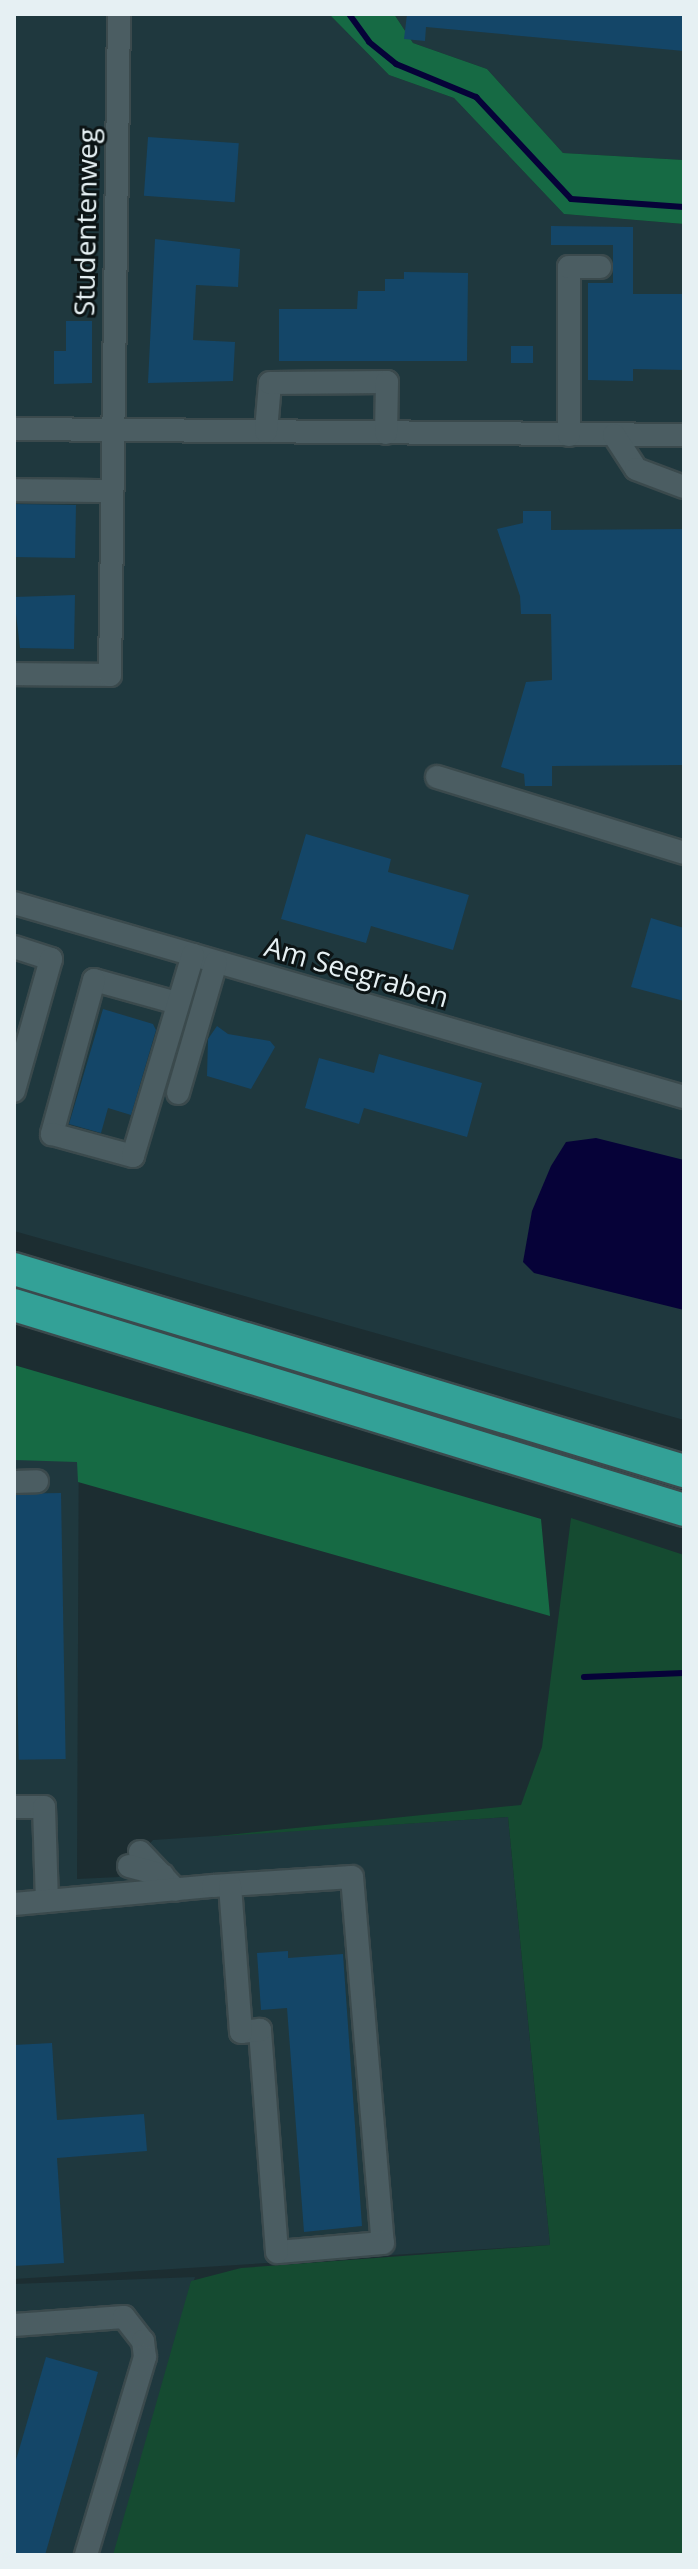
<!DOCTYPE html>
<html>
<head>
<meta charset="utf-8">
<style>
  body { margin:0 }
  #map { position:relative; width:698px; height:2569px; overflow:hidden; background:#1c2d31; font-family:"Open Sans",sans-serif }
  div>[style] { position:absolute }
  .built>* { inset:0; background:#1f383e }
  .green>* { inset:0; background:#154b31 }
  .forest>* { inset:0; background:#166a44 }
  .water>* { inset:0; background:#060238 }
  .stream>* { height:6px; margin:-3px; padding:0 3px; transform-origin:3px; border-radius:3px; background:#060238 }
  .building>* { inset:0; background:#144668; transform-origin:0 0 }
  .roads { filter:drop-shadow(2px 0 #3b4a4d) drop-shadow(-2px 0 #3b4a4d) drop-shadow(0 2px #3b4a4d) drop-shadow(0 -2px #3b4a4d) }
  .minor>* { height:22px; margin:-11px; padding:0 11px; transform-origin:11px; border-radius:11px; background:#4b5d62 }
  .highway>* { height:32px; margin:-16px; padding:0 16px; transform-origin:16px; border-radius:16px; background:#33a197 }
  span { translate:-50% -50%; white-space:nowrap; text-align:center; line-height:1.15; -webkit-text-stroke:6px #0c1415; paint-order:stroke }
  .street-label { font-size:28px; color:#e6f0f3 }
  .frame { position:absolute; inset:0; border:16px solid #e6f0f3; pointer-events:none }
</style>
</head>
<body>
<div id="map">
  <div class="built">
    <i style="clip-path:polygon(14px 14px,329px 14px,389px 75px,454px 98px,564px 214px,684px 224px,684px 1420px,14px 1231px)"></i>
    <i style="clip-path:polygon(394px 14px,684px 14px,684px 160px,563px 153px,487px 69px,413px 43px)"></i>
    <i style="clip-path:polygon(14px 1375px,79px 1396px,77px 1879px,119px 1877px,153px 1840px,508px 1817px,550px 2245px,14px 2279px)"></i>
    <i style="clip-path:polygon(195px 2277px,115px 2555px,14px 2555px,14px 2284px)"></i>
  </div>
  <div class="green">
    <i style="clip-path:polygon(571px 1518px,684px 1555px,684px 2555px,113px 2555px,191px 2281px,241px 2268px,550px 2245px,508px 1817px,208px 1837px,521px 1805px,542px 1747px)"></i>
  </div>
  <div class="forest">
    <i style="clip-path:polygon(329px 14px,394px 14px,413px 43px,487px 69px,563px 153px,684px 160px,684px 224px,564px 214px,454px 98px,389px 75px)"></i>
    <i style="clip-path:polygon(14px 1365px,541px 1519px,550px 1616px,78px 1482px,77px 1462px,14px 1460px)"></i>
  </div>
  <div class="water">
    <i style="clip-path:polygon(596px 1138px,684px 1160px,684px 1310px,534px 1273px,523px 1262px,532px 1211px,551px 1166px,566px 1142px)"></i>
  </div>
  <div class="stream">
    <i style="left:349px;top:14px;width:34px;rotate:54deg"></i>
    <i style="left:369px;top:42px;width:35px;rotate:39deg"></i>
    <i style="left:396px;top:64px;width:87px;rotate:22.4deg"></i>
    <i style="left:476px;top:97px;width:139px;rotate:47deg"></i>
    <i style="left:571px;top:199px;width:113px;rotate:4deg"></i>
    <i style="left:584px;top:1677px;width:100px;rotate:-2.3deg"></i>
  </div>
  <div class="building">
    <i style="clip-path:polygon(407px 14px,684px 14px,684px 51px,426px 27px,425px 41px,404px 39px)"></i>
    <i style="left:148px;top:137px;width:91px;height:59px;rotate:4deg"></i>
    <i style="clip-path:polygon(551px 226px,633px 227px,633px 294px,684px 294px,684px 370px,633px 369px,633px 381px,588px 380px,588px 283px,613px 283px,613px 245px,551px 245px)"></i>
    <i style="clip-path:polygon(155px 239px,240px 249px,238px 287px,196px 285px,193px 340px,235px 342px,233px 381px,148px 383px)"></i>
    <i style="clip-path:polygon(404px 272px,468px 273px,467px 361px,279px 361px,279px 309px,357px 309px,358px 291px,385px 291px,385px 279px,404px 279px)"></i>
    <i style="clip-path:polygon(66px 321px,92px 321px,92px 383px,54px 384px,54px 351px,66px 351px)"></i>
    <i style="left:511px;top:346px;width:22px;height:17px"></i>
    <i style="left:14px;top:504px;width:62px;height:53px;rotate:1deg"></i>
    <i style="clip-path:polygon(523px 511px,551px 511px,551px 530px,684px 529px,684px 765px,552px 766px,552px 786px,525px 786px,524px 774px,501px 767px,526px 682px,552px 680px,551px 614px,521px 614px,520px 596px,497px 529px,523px 523px)"></i>
    <i style="clip-path:polygon(75px 595px,74px 649px,20px 648px,14px 597px)"></i>
    <i style="clip-path:polygon(306px 834px,391px 859px,388px 872px,469px 895px,453px 950px,371px 926px,366px 943px,281px 919px)"></i>
    <i style="clip-path:polygon(651px 918px,684px 928px,684px 1001px,631px 987px)"></i>
    <i style="clip-path:polygon(103px 1009px,153px 1024px,156px 1030px,131px 1115px,108px 1108px,101px 1133px,69px 1124px)"></i>
    <i style="clip-path:polygon(217px 1026px,228px 1034px,270px 1041px,275px 1047px,251px 1089px,207px 1076px,208px 1039px)"></i>
    <i style="clip-path:polygon(379px 1054px,482px 1083px,467px 1137px,364px 1108px,359px 1124px,305px 1108px,319px 1058px,374px 1073px)"></i>
    <i style="left:61px;top:1493px;width:266px;height:47px;rotate:89deg"></i>
    <i style="clip-path:polygon(288px 1951px,288px 1958px,343px 1954px,362px 2226px,304px 2232px,287px 2008px,261px 2010px,257px 1953px)"></i>
    <i style="clip-path:polygon(52px 2043px,57px 2120px,144px 2114px,147px 2151px,57px 2158px,64px 2263px,14px 2266px,14px 2045px)"></i>
    <i style="clip-path:polygon(46px 2357px,98px 2372px,45px 2555px,14px 2555px,14px 2467px)"></i>
  </div>
  <div class="roads">
    <div class="minor">
      <i style="left:14px;top:429px;width:670px;rotate:0.51deg"></i>
      <i style="left:266px;top:431px;width:48px;rotate:-85.2deg"></i>
      <i style="left:270px;top:383px;width:117px;rotate:-0.5deg"></i>
      <i style="left:387px;top:382px;width:51px;rotate:91.1deg"></i>
      <i style="left:569px;top:435px;width:168px;rotate:-90deg"></i>
      <i style="left:569px;top:267px;width:31px"></i>
      <i style="left:614px;top:435px;width:40px;rotate:57.1deg"></i>
      <i style="left:636px;top:469px;width:51px;rotate:20.6deg"></i>
      <i style="left:14px;top:490px;width:97px;rotate:0.6deg"></i>
      <i style="left:14px;top:674px;width:96px;rotate:0.6deg"></i>
      <i style="left:110px;top:675px;width:661px;rotate:-89.22deg"></i>
      <i style="left:437px;top:777px;width:258px;rotate:17.1deg"></i>
      <i style="left:14px;top:903px;width:698px;rotate:16.15deg"></i>
      <i style="left:14px;top:947px;width:39px;rotate:18deg"></i>
      <i style="left:51px;top:959px;width:137px;rotate:105.7deg"></i>
      <i style="left:177px;top:1003px;width:86px;rotate:-164.5deg"></i>
      <i style="left:94px;top:980px;width:160px;rotate:105.3deg"></i>
      <i style="left:52px;top:1134px;width:84px;rotate:15.2deg"></i>
      <i style="left:133px;top:1156px;width:210px;rotate:-73.4deg"></i>
      <i style="left:178px;top:1093px;width:136px;rotate:-73.8deg"></i>
      <i style="left:14px;top:1482px;width:23px;rotate:-2deg"></i>
      <i style="left:14px;top:1807px;width:30px"></i>
      <i style="left:44px;top:1807px;width:94px;rotate:88.2deg"></i>
      <i style="left:140px;top:1852px;width:52px;rotate:46.5deg"></i>
      <i style="left:129px;top:1866px;width:35px;rotate:15deg"></i>
      <i style="left:14px;top:1904px;width:200px;rotate:-5.2deg"></i>
      <i style="left:213px;top:1886px;width:139px;rotate:-3.7deg"></i>
      <i style="left:352px;top:1877px;width:367px;rotate:85.2deg"></i>
      <i style="left:383px;top:2243px;width:106px;rotate:175.1deg"></i>
      <i style="left:277px;top:2252px;width:223px;rotate:-94.4deg"></i>
      <i style="left:260px;top:2030px;width:19px;rotate:174deg"></i>
      <i style="left:241px;top:2032px;width:147px;rotate:-94.3deg"></i>
      <i style="left:14px;top:2325px;width:110px;rotate:-4.2deg"></i>
      <i style="left:124px;top:2317px;width:31px;rotate:52deg"></i>
      <i style="left:143px;top:2341px;width:16px;rotate:83deg"></i>
      <i style="left:145px;top:2357px;width:207px;rotate:106.6deg"></i>
    </div>
    <div class="highway">
      <i style="left:14px;top:1269px;width:700px;rotate:16.78deg"></i>
      <i style="left:14px;top:1305px;width:701px;rotate:17.01deg"></i>
    </div>
  </div>
  <div class="street-label">
    <span style="left:85px;top:222px;rotate:-89deg">Studentenweg</span>
    <span style="left:357px;top:971px;rotate:16deg">Am Seegraben</span>
  </div>
  <div class="frame"></div>
</div>
</body>
</html>
